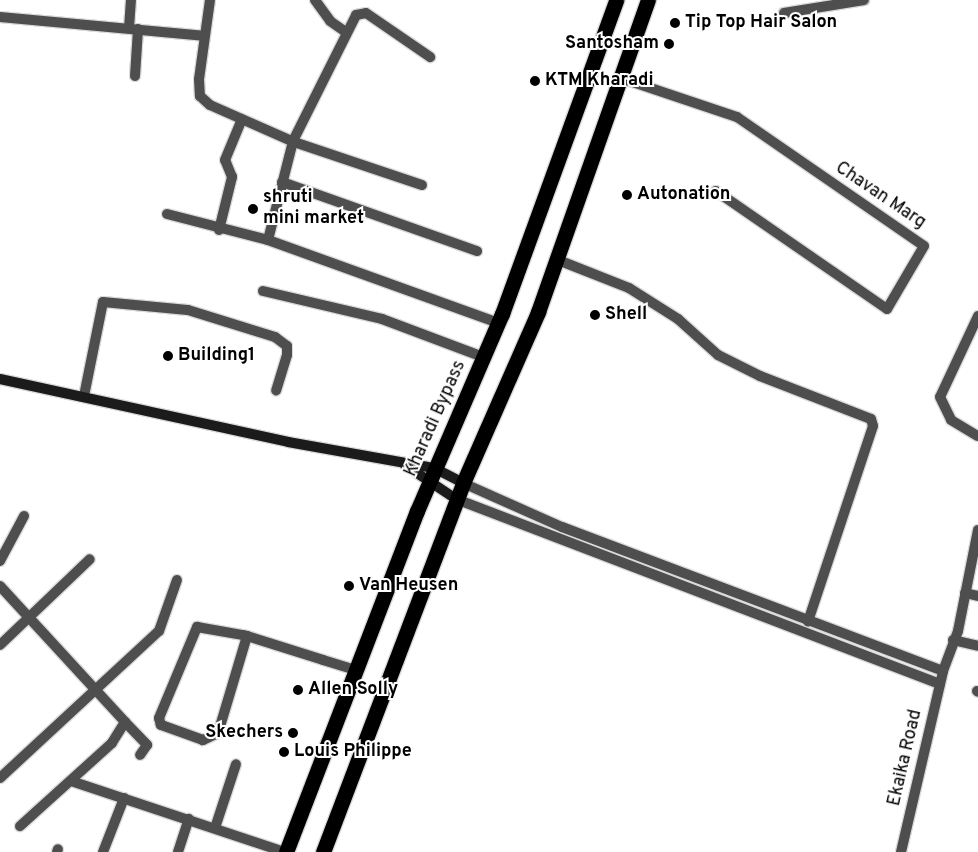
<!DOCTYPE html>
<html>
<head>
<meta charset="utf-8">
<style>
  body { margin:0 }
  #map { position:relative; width:978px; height:852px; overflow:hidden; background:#fff; font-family:Overpass,sans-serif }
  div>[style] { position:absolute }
  .roads { filter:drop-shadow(1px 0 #dbdbdb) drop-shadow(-1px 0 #dbdbdb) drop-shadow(0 1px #dbdbdb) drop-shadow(0 -1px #dbdbdb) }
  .street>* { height:10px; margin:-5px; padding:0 5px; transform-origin:5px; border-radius:5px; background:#4e4e4e }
  .secondary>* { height:10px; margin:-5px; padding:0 5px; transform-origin:5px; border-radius:5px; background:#1b1b1b }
  .highway>* { height:15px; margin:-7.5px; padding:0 7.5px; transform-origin:7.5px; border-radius:7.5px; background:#000 }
  .dots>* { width:14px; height:14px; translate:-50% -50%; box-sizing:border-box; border:2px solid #fff; border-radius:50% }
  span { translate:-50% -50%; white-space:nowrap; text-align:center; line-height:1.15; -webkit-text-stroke:4px #fff; paint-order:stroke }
  .poi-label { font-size:18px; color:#000; font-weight:700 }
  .left { translate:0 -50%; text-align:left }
  .right { translate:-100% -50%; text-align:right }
  .street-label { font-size:18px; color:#000 }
</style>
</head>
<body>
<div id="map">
  <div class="roads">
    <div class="street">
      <i style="left:210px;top:0;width:80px;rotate:97.9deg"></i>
      <i style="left:199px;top:79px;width:17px;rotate:87deg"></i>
      <i style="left:200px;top:96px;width:13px;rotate:42deg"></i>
      <i style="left:210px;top:105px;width:92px;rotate:23.8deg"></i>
      <i style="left:294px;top:142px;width:135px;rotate:18.6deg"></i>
      <i style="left:315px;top:0;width:26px;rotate:54deg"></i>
      <i style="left:330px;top:21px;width:19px;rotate:35deg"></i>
      <i style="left:784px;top:13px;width:81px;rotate:-9.2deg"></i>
      <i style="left:0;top:17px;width:204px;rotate:5.3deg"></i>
      <i style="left:129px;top:28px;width:28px;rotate:-86deg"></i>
      <i style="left:135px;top:76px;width:47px;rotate:-86.3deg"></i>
      <i style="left:621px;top:78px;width:122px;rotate:18.6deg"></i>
      <i style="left:737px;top:117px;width:227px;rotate:34.6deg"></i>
      <i style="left:924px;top:246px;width:73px;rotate:120.4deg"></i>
      <i style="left:887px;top:309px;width:208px;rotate:-145.4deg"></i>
      <i style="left:282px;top:182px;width:207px;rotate:19.5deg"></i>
      <i style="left:167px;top:214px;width:104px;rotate:14.4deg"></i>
      <i style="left:268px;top:240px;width:245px;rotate:19.8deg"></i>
      <i style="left:219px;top:230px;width:55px;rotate:-76.2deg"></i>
      <i style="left:232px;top:177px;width:18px;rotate:-112deg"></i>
      <i style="left:225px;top:160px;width:44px;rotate:-67.5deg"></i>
      <i style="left:268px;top:240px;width:102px;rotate:-75.8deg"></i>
      <i style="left:293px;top:141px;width:141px;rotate:-63.4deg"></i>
      <i style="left:356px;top:15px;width:10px;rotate:-11deg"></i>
      <i style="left:366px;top:13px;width:78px;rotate:34.5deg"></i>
      <i style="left:558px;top:260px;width:76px;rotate:21.5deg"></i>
      <i style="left:629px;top:288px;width:58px;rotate:32.3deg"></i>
      <i style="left:678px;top:319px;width:54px;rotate:42deg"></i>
      <i style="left:718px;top:355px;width:47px;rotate:26.6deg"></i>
      <i style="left:760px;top:376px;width:119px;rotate:21.2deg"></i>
      <i style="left:871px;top:419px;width:7px;rotate:74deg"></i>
      <i style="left:873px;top:426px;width:206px;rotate:108.4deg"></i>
      <i style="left:263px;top:291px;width:122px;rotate:13.2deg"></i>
      <i style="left:382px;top:319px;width:108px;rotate:20.6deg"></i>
      <i style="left:978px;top:316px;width:89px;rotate:115.1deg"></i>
      <i style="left:940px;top:397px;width:25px;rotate:64deg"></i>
      <i style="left:951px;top:420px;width:31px;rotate:31deg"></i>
      <i style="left:84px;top:396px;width:96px;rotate:-78.6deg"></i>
      <i style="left:103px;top:302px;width:85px;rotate:5.4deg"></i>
      <i style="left:188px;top:310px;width:91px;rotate:17.2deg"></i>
      <i style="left:275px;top:337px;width:15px;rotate:37deg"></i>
      <i style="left:287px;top:346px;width:9px;rotate:90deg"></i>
      <i style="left:287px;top:355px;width:37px;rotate:107deg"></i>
      <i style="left:463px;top:483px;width:108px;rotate:24deg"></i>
      <i style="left:562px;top:527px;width:407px;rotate:20.7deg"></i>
      <i style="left:456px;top:499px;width:518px;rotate:20.92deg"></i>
      <i style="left:0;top:561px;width:51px;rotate:-61.9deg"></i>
      <i style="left:0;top:586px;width:185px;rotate:47.4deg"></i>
      <i style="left:125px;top:722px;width:25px;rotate:122deg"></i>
      <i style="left:112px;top:743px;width:124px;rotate:137.9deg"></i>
      <i style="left:965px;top:593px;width:13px;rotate:13deg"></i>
      <i style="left:247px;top:636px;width:101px;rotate:106.6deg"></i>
      <i style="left:218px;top:733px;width:17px;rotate:155deg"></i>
      <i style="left:203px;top:740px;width:45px;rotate:-160.3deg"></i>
      <i style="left:161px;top:725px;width:7px;rotate:-106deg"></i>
      <i style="left:159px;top:718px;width:99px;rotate:-67.3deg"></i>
      <i style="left:197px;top:627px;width:47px;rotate:9.9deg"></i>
      <i style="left:243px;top:635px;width:4px;rotate:14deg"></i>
      <i style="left:247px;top:636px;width:80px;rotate:17.5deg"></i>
      <i style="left:323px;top:660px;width:34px;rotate:17deg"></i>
      <i style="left:953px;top:640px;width:26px;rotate:13deg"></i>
      <i style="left:0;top:645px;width:124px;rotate:-43.7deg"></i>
      <i style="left:977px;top:691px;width:1px;rotate:45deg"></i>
      <i style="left:125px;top:722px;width:32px;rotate:46deg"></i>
      <i style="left:147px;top:745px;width:12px;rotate:125deg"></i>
      <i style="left:0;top:778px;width:217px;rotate:-42.8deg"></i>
      <i style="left:159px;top:631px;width:54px;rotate:-70.6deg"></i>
      <i style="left:71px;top:781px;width:225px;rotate:18.4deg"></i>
      <i style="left:215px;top:828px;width:67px;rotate:-71.8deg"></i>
      <i style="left:57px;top:852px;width:3px;rotate:-72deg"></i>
      <i style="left:103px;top:852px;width:58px;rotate:-68.7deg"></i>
      <i style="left:178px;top:852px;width:35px;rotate:-72deg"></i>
      <i style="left:901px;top:852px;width:186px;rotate:-76.9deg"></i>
      <i style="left:943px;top:671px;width:43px;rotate:-69.4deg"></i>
      <i style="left:958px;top:631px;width:103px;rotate:-78.8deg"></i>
    </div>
    <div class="secondary">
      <i style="left:0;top:379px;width:295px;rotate:12.3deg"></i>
      <i style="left:288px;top:442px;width:148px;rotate:10.1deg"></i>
      <i style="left:434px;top:468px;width:33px;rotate:27deg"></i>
      <i style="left:405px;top:465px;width:61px;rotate:33.7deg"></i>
    </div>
    <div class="highway">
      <i style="left:286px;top:852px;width:365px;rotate:-69deg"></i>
      <i style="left:417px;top:511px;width:215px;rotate:-66.7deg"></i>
      <i style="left:502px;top:314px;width:334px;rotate:-70deg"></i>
      <i style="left:323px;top:852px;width:395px;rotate:-69.2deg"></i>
      <i style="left:463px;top:483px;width:187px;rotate:-66.3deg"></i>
      <i style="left:538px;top:312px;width:331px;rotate:-70.6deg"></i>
    </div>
  </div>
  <div class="dots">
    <i style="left:675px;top:23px;background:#000"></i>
    <i style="left:669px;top:44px;background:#000"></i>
    <i style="left:535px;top:81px;background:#000"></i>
    <i style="left:627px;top:195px;background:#000"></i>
    <i style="left:253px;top:209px;background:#000"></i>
    <i style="left:595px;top:315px;background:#000"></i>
    <i style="left:168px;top:356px;background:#000"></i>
    <i style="left:349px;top:586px;background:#000"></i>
    <i style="left:298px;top:690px;background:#000"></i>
    <i style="left:293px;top:733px;background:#000"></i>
    <i style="left:284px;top:752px;background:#000"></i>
  </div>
  <div class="poi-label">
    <span class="left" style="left:685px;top:23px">Tip Top Hair Salon</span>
    <span class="right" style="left:659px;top:44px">Santosham</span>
    <span class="left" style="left:545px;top:81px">KTM Kharadi</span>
    <span class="left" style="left:637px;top:195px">Autonation</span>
    <span class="left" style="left:263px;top:209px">shruti<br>mini market</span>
    <span class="left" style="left:605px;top:315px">Shell</span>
    <span class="left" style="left:178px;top:356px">Building1</span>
    <span class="left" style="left:359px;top:586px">Van Heusen</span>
    <span class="left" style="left:308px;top:690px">Allen Solly</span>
    <span class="right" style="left:283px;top:733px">Skechers</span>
    <span class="left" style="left:294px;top:752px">Louis Philippe</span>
  </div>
  <div class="street-label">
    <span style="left:880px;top:196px;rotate:34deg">Chavan Marg</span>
    <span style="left:436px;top:419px;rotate:-66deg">Kharadi Bypass</span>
    <span style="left:906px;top:758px;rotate:-77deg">Ekaika Road</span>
  </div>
</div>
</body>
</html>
